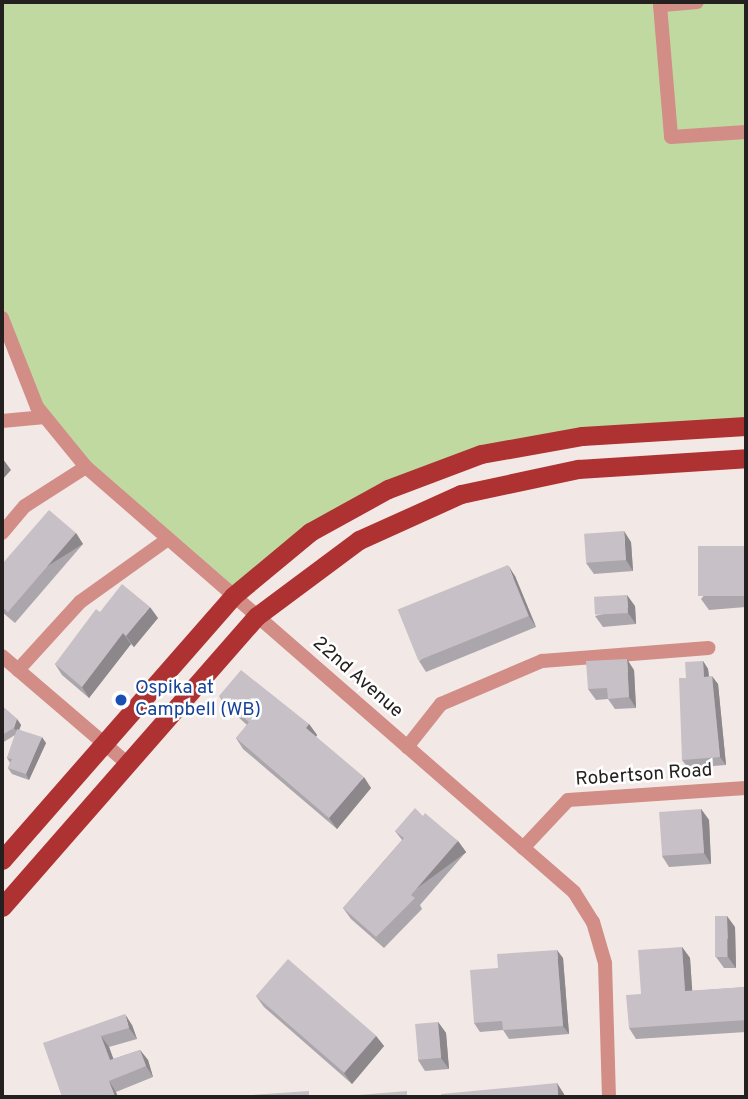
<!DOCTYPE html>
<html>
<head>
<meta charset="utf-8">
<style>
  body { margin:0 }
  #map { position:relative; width:748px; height:1099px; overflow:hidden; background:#f2e9e6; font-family:Overpass,sans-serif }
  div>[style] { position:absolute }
  .green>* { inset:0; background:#c0d9a1 }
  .minor>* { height:14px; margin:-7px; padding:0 7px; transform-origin:7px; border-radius:7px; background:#d28d87 }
  .major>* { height:19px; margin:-9.5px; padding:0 9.5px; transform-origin:9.5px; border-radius:9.5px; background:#af3233 }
  .wall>* { inset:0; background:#aba6ab }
  .shaded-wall>* { inset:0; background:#8b878b; transform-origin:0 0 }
  .building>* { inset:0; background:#c7c1c7; transform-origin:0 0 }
  .dots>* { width:19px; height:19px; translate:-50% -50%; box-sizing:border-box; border:4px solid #fff; border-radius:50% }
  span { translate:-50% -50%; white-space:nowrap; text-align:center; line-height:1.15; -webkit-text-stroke:5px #fff; paint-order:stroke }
  .street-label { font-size:19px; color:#23201f }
  .transit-label { font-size:19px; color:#164399 }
  .left { translate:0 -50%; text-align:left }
  .frame { position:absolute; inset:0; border:4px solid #23201f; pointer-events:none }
</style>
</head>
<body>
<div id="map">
  <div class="green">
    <i style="clip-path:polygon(2px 2px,746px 2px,746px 426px,599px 437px,488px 457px,390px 487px,235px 593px,62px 444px,2px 322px)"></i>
  </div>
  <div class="minor">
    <i style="left:697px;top:2px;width:37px;rotate:175deg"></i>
    <i style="left:660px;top:5px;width:132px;rotate:85.2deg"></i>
    <i style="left:671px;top:137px;width:75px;rotate:-3.8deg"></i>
    <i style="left:2px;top:318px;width:96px;rotate:68.5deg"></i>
    <i style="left:37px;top:407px;width:77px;rotate:50.8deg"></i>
    <i style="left:86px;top:467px;width:647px;rotate:41.05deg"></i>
    <i style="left:574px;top:892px;width:36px;rotate:58deg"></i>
    <i style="left:593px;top:922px;width:43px;rotate:73.7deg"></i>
    <i style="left:605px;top:963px;width:134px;rotate:88.3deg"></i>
    <i style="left:2px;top:421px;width:43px;rotate:-5.3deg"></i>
    <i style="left:2px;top:533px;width:35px;rotate:-50deg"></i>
    <i style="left:25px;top:506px;width:72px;rotate:-32.6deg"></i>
    <i style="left:2px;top:656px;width:165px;rotate:40.6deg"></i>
    <i style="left:18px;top:670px;width:92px;rotate:-47.6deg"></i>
    <i style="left:80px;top:602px;width:108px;rotate:-35.6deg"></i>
    <i style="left:407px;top:747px;width:55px;rotate:-51.7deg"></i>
    <i style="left:441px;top:704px;width:110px;rotate:-23.1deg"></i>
    <i style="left:542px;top:661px;width:167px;rotate:-4.5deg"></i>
    <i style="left:523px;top:848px;width:66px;rotate:-46.8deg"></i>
    <i style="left:568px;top:800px;width:178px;rotate:-3.9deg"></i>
  </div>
  <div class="major">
    <i style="left:2px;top:860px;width:351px;rotate:-48.8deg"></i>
    <i style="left:233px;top:596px;width:100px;rotate:-39.7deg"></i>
    <i style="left:310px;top:532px;width:89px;rotate:-28.9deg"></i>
    <i style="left:388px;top:489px;width:99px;rotate:-20.6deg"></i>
    <i style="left:481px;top:454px;width:103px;rotate:-10.1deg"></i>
    <i style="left:582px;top:436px;width:164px;rotate:-3.5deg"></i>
    <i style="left:2px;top:907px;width:387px;rotate:-48.8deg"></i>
    <i style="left:257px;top:616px;width:127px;rotate:-36.7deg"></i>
    <i style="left:359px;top:540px;width:112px;rotate:-24.3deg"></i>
    <i style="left:461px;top:494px;width:120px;rotate:-12.1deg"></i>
    <i style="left:578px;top:469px;width:168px;rotate:-3.7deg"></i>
  </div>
  <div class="wall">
    <i style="clip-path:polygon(76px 533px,83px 544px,15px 623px,2px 612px,2px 564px)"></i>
    <i style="clip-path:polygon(631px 542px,633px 571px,594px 574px,586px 563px)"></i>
    <i style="clip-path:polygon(746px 546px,746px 607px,709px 610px,701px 599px)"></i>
    <i style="clip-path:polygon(515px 576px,536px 627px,426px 672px,419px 661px)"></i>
    <i style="clip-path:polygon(635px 606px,636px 624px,603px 627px,595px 616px)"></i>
    <i style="clip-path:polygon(100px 612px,158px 618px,134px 647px,131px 644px,89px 698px,62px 675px,55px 664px)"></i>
    <i style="clip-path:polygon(703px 661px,708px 669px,709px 676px,718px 684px,726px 765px,688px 768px,682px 760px,686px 678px)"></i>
    <i style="clip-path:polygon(634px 670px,636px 708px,615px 709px,608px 699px,596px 700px,588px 689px)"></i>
    <i style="clip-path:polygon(219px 696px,309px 724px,317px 735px,316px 737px,371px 788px,337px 829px,243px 749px,236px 738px,247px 725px,227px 707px)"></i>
    <i style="clip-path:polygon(2px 706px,17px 719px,21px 725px,19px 730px,46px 743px,29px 780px,12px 774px,8px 768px,10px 763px,7px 758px,15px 735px,2px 743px)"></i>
    <i style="clip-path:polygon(701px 809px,709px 820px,711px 864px,669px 867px,662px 856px)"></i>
    <i style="clip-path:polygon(423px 816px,458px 841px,466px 852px,420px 905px,422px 909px,384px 948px,351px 919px,343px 908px,402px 840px,395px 831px)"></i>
    <i style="clip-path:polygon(735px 927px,736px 968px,724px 968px,716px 957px)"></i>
    <i style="clip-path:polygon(682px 947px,690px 958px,692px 991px,746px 987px,746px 1032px,636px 1039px,629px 1028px,641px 994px)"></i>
    <i style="clip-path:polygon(563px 958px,569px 1034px,509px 1039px,503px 1030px,480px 1032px,474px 1023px,498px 968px)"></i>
    <i style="clip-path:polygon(256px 996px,376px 1036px,384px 1046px,352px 1084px,264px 1007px)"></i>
    <i style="clip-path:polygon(438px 1022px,446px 1033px,449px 1069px,425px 1071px,418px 1060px)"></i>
    <i style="clip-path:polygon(132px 1025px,137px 1039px,109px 1047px,113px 1059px,140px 1050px,148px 1060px,153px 1077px,116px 1092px,43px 1043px)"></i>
  </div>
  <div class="shaded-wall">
    <i style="clip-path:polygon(3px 459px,11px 470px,2px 480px,2px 460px)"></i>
    <i style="clip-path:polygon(624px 531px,631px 542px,633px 571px,626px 560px)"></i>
    <i style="left:76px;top:533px;width:13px;height:104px;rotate:58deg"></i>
    <i style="clip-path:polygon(508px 565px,515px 576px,536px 627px,529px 616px)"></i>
    <i style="clip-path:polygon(627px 595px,635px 606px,636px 624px,628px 613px)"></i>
    <i style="clip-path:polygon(150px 607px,158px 618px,134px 647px,126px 636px)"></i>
    <i style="clip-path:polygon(123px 633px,131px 644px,89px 698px,82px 687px)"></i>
    <i style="clip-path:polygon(627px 659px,634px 670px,636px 708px,629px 697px)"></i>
    <i style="clip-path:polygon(703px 661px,708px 669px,710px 685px,704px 677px)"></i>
    <i style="clip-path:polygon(712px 676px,718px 684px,726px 765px,720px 757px)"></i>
    <i style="clip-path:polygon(17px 719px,21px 725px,18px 733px,14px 728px)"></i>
    <i style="clip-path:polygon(309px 724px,317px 735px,314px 739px,306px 728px)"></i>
    <i style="clip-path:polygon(42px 737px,46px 743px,29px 780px,26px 774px)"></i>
    <i style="clip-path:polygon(364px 777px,371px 788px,337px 829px,329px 818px)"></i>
    <i style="clip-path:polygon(701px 809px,709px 820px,711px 864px,704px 853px)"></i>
    <i style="left:458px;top:841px;width:14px;height:72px;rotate:54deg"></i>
    <i style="clip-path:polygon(727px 916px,735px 927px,736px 968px,728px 957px)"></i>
    <i style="clip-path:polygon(682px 947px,690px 958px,693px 1002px,685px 991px)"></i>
    <i style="clip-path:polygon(557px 950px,563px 958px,569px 1034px,563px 1026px)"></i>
    <i style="clip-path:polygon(125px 1014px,132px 1025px,137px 1039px,129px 1028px)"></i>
    <i style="clip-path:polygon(438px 1022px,446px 1033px,449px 1069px,441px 1058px)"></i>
    <i style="clip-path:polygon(101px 1036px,109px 1047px,118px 1071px,110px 1060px)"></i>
    <i style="clip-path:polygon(376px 1036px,384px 1046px,352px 1084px,344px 1073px)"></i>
    <i style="clip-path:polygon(140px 1050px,148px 1060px,153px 1077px,146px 1066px)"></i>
    <i style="clip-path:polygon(109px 1081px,116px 1092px,118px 1097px,115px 1097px)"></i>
    <i style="clip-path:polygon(557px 1083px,564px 1094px,565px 1097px,558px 1097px)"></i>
  </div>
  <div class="building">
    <i style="clip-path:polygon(49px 510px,76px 533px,8px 612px,2px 607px,2px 564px)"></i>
    <i style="left:624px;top:531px;width:29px;height:40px;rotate:86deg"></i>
    <i style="left:746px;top:546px;width:50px;height:48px;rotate:90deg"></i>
    <i style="left:508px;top:565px;width:55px;height:119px;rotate:68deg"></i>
    <i style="clip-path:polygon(122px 584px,150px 607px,126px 636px,123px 633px,82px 687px,55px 664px,96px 609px,100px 612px)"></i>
    <i style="left:627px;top:595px;width:18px;height:33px;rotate:87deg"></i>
    <i style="clip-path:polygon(627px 659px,629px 697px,608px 699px,607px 688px,588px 689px,586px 661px)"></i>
    <i style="clip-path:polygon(703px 661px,704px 677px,712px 676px,720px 757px,682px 760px,679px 678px,686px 678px,685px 662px)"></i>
    <i style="clip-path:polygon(241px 670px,309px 724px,306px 728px,364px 777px,329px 818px,236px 738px,249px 722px,219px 696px)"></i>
    <i style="clip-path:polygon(2px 706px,17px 719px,14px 728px,2px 735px)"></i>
    <i style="clip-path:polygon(17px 729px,42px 737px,26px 774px,8px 768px,12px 759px,7px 758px)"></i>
    <i style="clip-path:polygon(415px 808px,423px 816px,425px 813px,458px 841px,411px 895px,415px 898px,376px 937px,343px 908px,404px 838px,395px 831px)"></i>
    <i style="left:701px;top:809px;width:44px;height:42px;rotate:86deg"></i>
    <i style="left:715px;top:916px;width:12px;height:41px"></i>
    <i style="clip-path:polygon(682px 947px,685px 991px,746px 987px,746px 1020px,629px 1028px,626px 995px,641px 994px,638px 950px)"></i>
    <i style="clip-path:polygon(557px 950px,563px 1026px,503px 1030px,502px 1021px,474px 1023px,470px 970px,498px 968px,497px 954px)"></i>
    <i style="left:288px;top:959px;width:117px;height:49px;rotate:41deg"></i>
    <i style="clip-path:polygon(125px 1014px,129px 1028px,101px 1036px,110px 1060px,140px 1050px,146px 1066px,109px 1081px,115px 1097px,62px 1097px,43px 1043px)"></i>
    <i style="left:438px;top:1022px;width:36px;height:23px;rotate:85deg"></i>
    <i style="clip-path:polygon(557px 1083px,558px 1097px,442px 1097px,441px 1094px)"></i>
    <i style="clip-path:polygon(309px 1091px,309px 1097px,252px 1097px,252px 1095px)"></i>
    <i style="clip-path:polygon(407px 1091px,407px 1097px,359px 1097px,359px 1095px)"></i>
  </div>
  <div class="dots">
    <i style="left:121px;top:700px;background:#1a4fb4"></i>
  </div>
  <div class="street-label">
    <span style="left:357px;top:678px;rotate:41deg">22nd Avenue</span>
    <span style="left:644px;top:776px;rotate:-4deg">Robertson Road</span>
  </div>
  <div class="transit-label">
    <span class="left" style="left:135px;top:700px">Ospika at<br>Campbell (WB)</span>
  </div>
  <div class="frame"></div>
</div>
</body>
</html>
